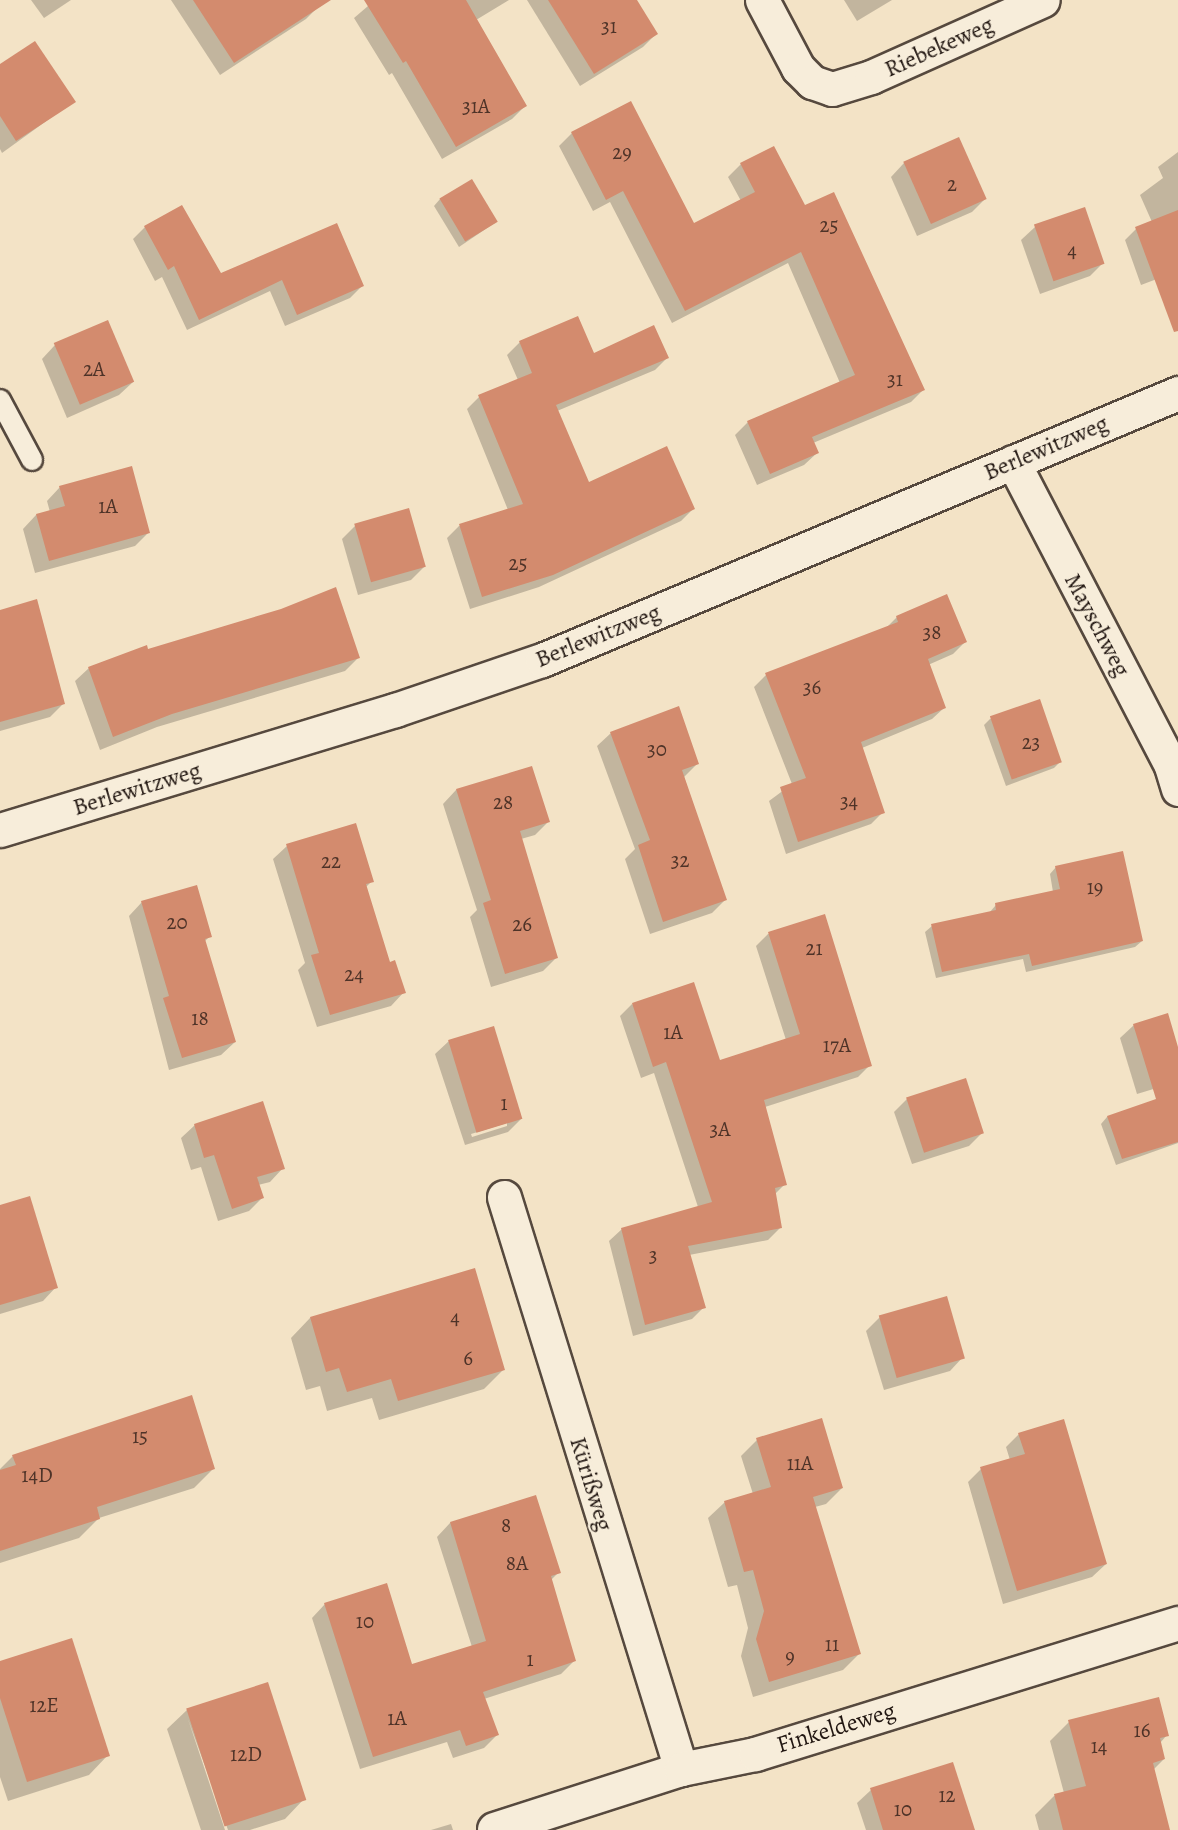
<!DOCTYPE html>
<html>
<head>
<meta charset="utf-8">
<style>
  body { margin:0 }
  #map { position:relative; width:1178px; height:1830px; overflow:hidden; background:#f3e3c6; font-family:Alegreya,serif }
  div>[style] { position:absolute }
  .shadow>* { inset:0; background:#0003 }
  .building>* { inset:0; background:#d38b6e; transform-origin:0 0 }
  .roads { filter:drop-shadow(2px 0 #56493e) drop-shadow(-2px 0 #56493e) drop-shadow(0 2px #56493e) drop-shadow(0 -2px #56493e) }
  .service>* { height:20px; margin:-10px; padding:0 10px; transform-origin:10px; border-radius:10px; background:#f7edda }
  .minor>* { height:33px; margin:-16.5px; padding:0 16.5px; transform-origin:16.5px; border-radius:16.5px; background:#f7edda }
  span { translate:-50% -50%; white-space:nowrap; text-align:center; line-height:1.15; -webkit-text-stroke:4.5px #f7edda; paint-order:stroke }
  .number-label { font-size:21px; color:#4e3328 }
  .number-label span { -webkit-text-stroke-width:0 }
  .street-label { font-size:24px; color:#211611 }
</style>
</head>
<body>
<div id="map">
  <div class="shadow">
    <i style="clip-path:polygon(31px 0,71px 0,44px 18px)"></i>
    <i style="clip-path:polygon(171px 0,315px 0,319px 6px,306px 19px,220px 75px)"></i>
    <i style="clip-path:polygon(375px 0,509px 0,476px 20px,525px 106px,512px 119px,442px 159px,392px 73px,389px 75px,354px 18px)"></i>
    <i style="clip-path:polygon(527px 0,635px 0,656px 34px,643px 47px,580px 86px)"></i>
    <i style="clip-path:polygon(844px 0,892px 0,857px 21px)"></i>
    <i style="clip-path:polygon(0 66px,74px 101px,2px 153px,0 149px)"></i>
    <i style="clip-path:polygon(572px 133px,694px 225px,741px 201px,728px 177px,741px 164px,804px 207px,923px 390px,911px 402px,813px 443px,817px 453px,804px 465px,757px 485px,735px 435px,748px 422px,840px 383px,788px 263px,672px 323px,610px 202px,593px 211px,559px 146px)"></i>
    <i style="clip-path:polygon(1178px 152px,1178px 271px,1141px 285px,1125px 240px,1136px 229px,1152px 222px,1140px 195px,1163px 178px,1158px 167px)"></i>
    <i style="clip-path:polygon(904px 163px,985px 199px,972px 212px,917px 236px,891px 177px)"></i>
    <i style="clip-path:polygon(440px 199px,496px 222px,459px 247px,434px 206px)"></i>
    <i style="clip-path:polygon(145px 227px,221px 275px,362px 286px,350px 298px,285px 326px,270px 291px,187px 330px,162px 277px,155px 281px,133px 239px)"></i>
    <i style="clip-path:polygon(1035px 227px,1103px 263px,1090px 276px,1040px 294px,1021px 240px)"></i>
    <i style="clip-path:polygon(520px 342px,593px 355px,667px 358px,655px 370px,557px 411px,588px 484px,693px 509px,681px 521px,539px 587px,470px 609px,447px 538px,459px 526px,508px 510px,467px 409px,479px 397px,518px 380px,507px 355px)"></i>
    <i style="clip-path:polygon(55px 345px,133px 382px,119px 395px,67px 418px,42px 359px)"></i>
    <i style="clip-path:polygon(60px 487px,148px 533px,135px 546px,35px 573px,23px 529px,36px 515px,50px 512px,47px 501px)"></i>
    <i style="clip-path:polygon(355px 526px,424px 567px,411px 580px,358px 595px,342px 539px)"></i>
    <i style="clip-path:polygon(0 611px,64px 703px,50px 717px,0 731px)"></i>
    <i style="clip-path:polygon(897px 617px,965px 642px,953px 654px,928px 665px,945px 707px,932px 719px,862px 748px,883px 812px,871px 824px,786px 854px,769px 801px,792px 784px,754px 687px,766px 675px,885px 629px)"></i>
    <i style="clip-path:polygon(147px 651px,358px 658px,345px 671px,157px 727px,100px 750px,75px 681px,89px 668px)"></i>
    <i style="clip-path:polygon(1039px 701px,1060px 762px,1054px 768px,1006px 786px,984px 725px,990px 719px)"></i>
    <i style="clip-path:polygon(611px 733px,698px 763px,684px 777px,725px 900px,712px 913px,650px 934px,625px 859px,635px 849px,597px 746px)"></i>
    <i style="clip-path:polygon(531px 767px,548px 822px,535px 835px,521px 839px,556px 958px,543px 971px,491px 987px,470px 917px,477px 910px,443px 804px,456px 790px)"></i>
    <i style="clip-path:polygon(287px 846px,372px 881px,365px 888px,390px 964px,404px 992px,391px 1006px,317px 1027px,298px 970px,305px 963px,273px 859px)"></i>
    <i style="clip-path:polygon(1056px 867px,1142px 941px,1135px 947px,1026px 972px,1023px 959px,936px 978px,925px 932px,932px 926px,989px 913px,996px 905px,1053px 892px,1050px 874px)"></i>
    <i style="clip-path:polygon(142px 902px,210px 936px,204px 942px,235px 1042px,221px 1055px,169px 1070px,129px 916px)"></i>
    <i style="clip-path:polygon(824px 916px,870px 1065px,858px 1077px,765px 1107px,785px 1184px,774px 1195px,780px 1228px,768px 1240px,689px 1255px,704px 1307px,692px 1319px,633px 1336px,609px 1241px,622px 1229px,698px 1207px,654px 1073px,641px 1078px,620px 1016px,632px 1004px,719px 1061px,786px 1040px,756px 946px,768px 934px)"></i>
    <i style="clip-path:polygon(1134px 1025px,1178px 1052px,1178px 1077px,1170px 1084px,1137px 1094px,1120px 1038px)"></i>
    <i style="clip-path:polygon(evenodd,449px 1041px,521px 1119px,508px 1132px,465px 1145px,435px 1054px,449px 1041px,507px 1123px,507px 1126px,472px 1137px,471px 1134px,507px 1123px)"></i>
    <i style="clip-path:polygon(1178px 1093px,1178px 1143px,1116px 1165px,1101px 1124px,1107px 1117px)"></i>
    <i style="clip-path:polygon(907px 1099px,983px 1132px,969px 1146px,912px 1164px,894px 1112px)"></i>
    <i style="clip-path:polygon(195px 1125px,283px 1168px,270px 1182px,258px 1185px,262px 1198px,249px 1211px,218px 1221px,201px 1167px,191px 1170px,181px 1138px)"></i>
    <i style="clip-path:polygon(0 1206px,56px 1287px,43px 1301px,0 1314px)"></i>
    <i style="clip-path:polygon(474px 1270px,504px 1369px,484px 1389px,379px 1420px,372px 1398px,327px 1411px,320px 1386px,306px 1390px,291px 1338px,310px 1318px)"></i>
    <i style="clip-path:polygon(880px 1317px,963px 1357px,950px 1371px,884px 1390px,866px 1331px)"></i>
    <i style="clip-path:polygon(1019px 1434px,1106px 1564px,1092px 1577px,1003px 1604px,968px 1482px,981px 1469px,1010px 1460px,1006px 1447px)"></i>
    <i style="clip-path:polygon(757px 1440px,842px 1488px,826px 1504px,815px 1507px,859px 1654px,843px 1670px,753px 1697px,741px 1656px,748px 1628px,737px 1585px,728px 1587px,708px 1518px,725px 1502px,753px 1494px,741px 1456px)"></i>
    <i style="clip-path:polygon(13px 1456px,213px 1469px,194px 1488px,99px 1518px,79px 1538px,0 1563px,0 1469px)"></i>
    <i style="clip-path:polygon(535px 1497px,559px 1572px,551px 1580px,575px 1660px,561px 1674px,484px 1699px,497px 1735px,484px 1748px,453px 1758px,447px 1742px,360px 1769px,312px 1618px,325px 1604px,411px 1666px,472px 1647px,437px 1537px,450px 1523px)"></i>
    <i style="clip-path:polygon(0 1662px,108px 1755px,89px 1775px,8px 1801px,0 1777px)"></i>
    <i style="clip-path:polygon(187px 1710px,304px 1799px,285px 1819px,250px 1830px,228px 1830px,188px 1719px,225px 1830px,201px 1830px,167px 1729px)"></i>
    <i style="clip-path:polygon(1069px 1722px,1167px 1735px,1160px 1743px,1164px 1759px,1153px 1770px,1169px 1830px,1039px 1830px,1035px 1815px,1054px 1796px,1064px 1793px,1050px 1741px)"></i>
    <i style="clip-path:polygon(871px 1790px,973px 1830px,866px 1830px,857px 1803px)"></i>
    <i style="clip-path:polygon(451px 1824px,453px 1830px,431px 1830px)"></i>
  </div>
  <div class="building">
    <i style="clip-path:polygon(193px 0,331px 0,234px 63px)"></i>
    <i style="clip-path:polygon(364px 0,466px 0,527px 106px,456px 147px,406px 61px,403px 63px)"></i>
    <i style="clip-path:polygon(548px 0,637px 0,658px 34px,594px 74px)"></i>
    <i style="clip-path:polygon(35px 41px,76px 102px,16px 141px,0 116px,0 64px)"></i>
    <i style="clip-path:polygon(631px 101px,694px 223px,755px 192px,740px 163px,774px 146px,805px 205px,834px 192px,925px 390px,812px 437px,819px 453px,770px 474px,747px 421px,855px 375px,801px 252px,685px 311px,623px 191px,606px 200px,571px 132px)"></i>
    <i style="left:959px;top:137px;width:68px;height:61px;rotate:66deg"></i>
    <i style="left:472px;top:179px;width:50px;height:38px;rotate:59deg"></i>
    <i style="clip-path:polygon(182px 205px,221px 273px,337px 223px,364px 286px,297px 315px,282px 280px,199px 320px,174px 266px,168px 270px,144px 226px)"></i>
    <i style="left:1085px;top:207px;width:60px;height:54px;rotate:71deg"></i>
    <i style="clip-path:polygon(1178px 210px,1178px 331px,1174px 332px,1135px 227px)"></i>
    <i style="clip-path:polygon(578px 316px,594px 353px,654px 325px,669px 358px,556px 405px,589px 482px,667px 446px,695px 509px,553px 575px,482px 597px,459px 524px,523px 504px,478px 395px,532px 373px,519px 341px)"></i>
    <i style="left:108px;top:320px;width:67px;height:59px;rotate:67deg"></i>
    <i style="clip-path:polygon(132px 466px,150px 533px,49px 561px,36px 514px,65px 506px,59px 486px)"></i>
    <i style="left:409px;top:508px;width:61px;height:57px;rotate:74deg"></i>
    <i style="clip-path:polygon(336px 587px,360px 658px,172px 714px,113px 737px,88px 667px,147px 645px,148px 649px,281px 609px)"></i>
    <i style="clip-path:polygon(947px 594px,967px 642px,928px 659px,946px 708px,861px 742px,885px 813px,798px 842px,780px 787px,806px 778px,765px 673px,898px 622px,896px 616px)"></i>
    <i style="clip-path:polygon(37px 599px,65px 704px,0 722px,0 610px)"></i>
    <i style="left:1040px;top:699px;width:67px;height:53px;rotate:71deg"></i>
    <i style="clip-path:polygon(679px 706px,699px 764px,682px 770px,727px 900px,663px 922px,638px 845px,650px 840px,610px 732px)"></i>
    <i style="clip-path:polygon(532px 766px,550px 822px,520px 831px,558px 958px,505px 974px,483px 903px,491px 900px,456px 789px)"></i>
    <i style="clip-path:polygon(356px 823px,374px 882px,366px 884px,390px 962px,395px 960px,406px 993px,330px 1015px,311px 955px,319px 953px,286px 844px)"></i>
    <i style="clip-path:polygon(1123px 851px,1143px 941px,1032px 966px,1029px 954px,942px 972px,931px 924px,996px 910px,995px 903px,1060px 889px,1055px 866px)"></i>
    <i style="clip-path:polygon(197px 885px,212px 937px,205px 939px,236px 1042px,182px 1058px,163px 998px,169px 996px,141px 901px)"></i>
    <i style="clip-path:polygon(825px 914px,872px 1066px,764px 1100px,787px 1185px,775px 1188px,782px 1228px,688px 1246px,706px 1308px,645px 1325px,621px 1228px,712px 1202px,666px 1062px,653px 1067px,632px 1003px,694px 982px,720px 1060px,800px 1034px,768px 932px)"></i>
    <i style="clip-path:polygon(1168px 1013px,1178px 1047px,1178px 1142px,1122px 1159px,1107px 1116px,1156px 1099px,1133px 1024px)"></i>
    <i style="left:494px;top:1026px;width:97px;height:48px;rotate:73deg"></i>
    <i style="left:966px;top:1078px;width:58px;height:63px;rotate:72deg"></i>
    <i style="clip-path:polygon(263px 1101px,285px 1169px,257px 1177px,264px 1198px,232px 1209px,214px 1155px,204px 1158px,194px 1124px)"></i>
    <i style="clip-path:polygon(30px 1196px,58px 1288px,0 1305px,0 1205px)"></i>
    <i style="clip-path:polygon(475px 1268px,505px 1370px,398px 1401px,391px 1379px,347px 1392px,339px 1368px,326px 1372px,310px 1317px)"></i>
    <i style="left:947px;top:1296px;width:65px;height:71px;rotate:74deg"></i>
    <i style="clip-path:polygon(192px 1395px,215px 1469px,97px 1507px,100px 1519px,0 1551px,0 1470px,16px 1465px,12px 1455px)"></i>
    <i style="clip-path:polygon(822px 1418px,843px 1488px,813px 1497px,861px 1654px,769px 1682px,756px 1639px,764px 1611px,753px 1570px,744px 1572px,724px 1501px,771px 1487px,756px 1438px)"></i>
    <i style="clip-path:polygon(1064px 1419px,1107px 1564px,1017px 1591px,980px 1467px,1025px 1454px,1018px 1433px)"></i>
    <i style="clip-path:polygon(536px 1495px,561px 1573px,551px 1576px,576px 1661px,483px 1692px,499px 1735px,466px 1746px,460px 1730px,373px 1757px,324px 1603px,387px 1583px,412px 1664px,486px 1641px,450px 1522px)"></i>
    <i style="clip-path:polygon(72px 1638px,110px 1756px,27px 1782px,0 1698px,0 1661px)"></i>
    <i style="left:268px;top:1682px;width:124px;height:86px;rotate:72deg"></i>
    <i style="clip-path:polygon(1159px 1697px,1169px 1736px,1160px 1738px,1165px 1759px,1153px 1763px,1170px 1830px,1063px 1830px,1054px 1794px,1086px 1786px,1068px 1720px)"></i>
    <i style="clip-path:polygon(953px 1762px,975px 1830px,883px 1830px,870px 1788px)"></i>
  </div>
  <div class="roads">
    <div class="service">
      <i style="left:0;top:400px;width:68px;rotate:61.9deg"></i>
    </div>
    <div class="minor">
      <i style="left:762px;top:0;width:77px;rotate:62.1deg"></i>
      <i style="left:798px;top:68px;width:20px;rotate:45deg"></i>
      <i style="left:812px;top:82px;width:21px;rotate:19deg"></i>
      <i style="left:832px;top:89px;width:41px;rotate:-17.1deg"></i>
      <i style="left:871px;top:77px;width:188px;rotate:-24.1deg"></i>
      <i style="left:1013px;top:462px;width:343px;rotate:62.5deg"></i>
      <i style="left:1171px;top:766px;width:24px;rotate:73deg"></i>
      <i style="left:0;top:830px;width:413px;rotate:-16.9deg"></i>
      <i style="left:395px;top:710px;width:155px;rotate:-18.8deg"></i>
      <i style="left:542px;top:660px;width:690px;rotate:-22.77deg"></i>
      <i style="left:504px;top:1197px;width:599px;rotate:72.81deg"></i>
      <i style="left:494px;top:1829px;width:196px;rotate:-17.8deg"></i>
      <i style="left:681px;top:1769px;width:76px;rotate:-11.5deg"></i>
      <i style="left:755px;top:1754px;width:443px;rotate:-17.2deg"></i>
    </div>
  </div>
  <div class="number-label">
    <span style="left:609px;top:26px">31</span>
    <span style="left:476px;top:106px">31A</span>
    <span style="left:622px;top:152px">29</span>
    <span style="left:952px;top:184px">2</span>
    <span style="left:829px;top:225px">25</span>
    <span style="left:1072px;top:250px">4</span>
    <span style="left:94px;top:369px">2A</span>
    <span style="left:895px;top:379px">31</span>
    <span style="left:108px;top:506px">1A</span>
    <span style="left:518px;top:563px">25</span>
    <span style="left:932px;top:632px">38</span>
    <span style="left:812px;top:687px">36</span>
    <span style="left:1031px;top:742px">23</span>
    <span style="left:657px;top:749px">30</span>
    <span style="left:849px;top:801px">34</span>
    <span style="left:503px;top:802px">28</span>
    <span style="left:680px;top:860px">32</span>
    <span style="left:331px;top:861px">22</span>
    <span style="left:1095px;top:887px">19</span>
    <span style="left:177px;top:922px">20</span>
    <span style="left:522px;top:924px">26</span>
    <span style="left:814px;top:948px">21</span>
    <span style="left:354px;top:974px">24</span>
    <span style="left:200px;top:1018px">18</span>
    <span style="left:673px;top:1032px">1A</span>
    <span style="left:837px;top:1045px">17A</span>
    <span style="left:504px;top:1103px">1</span>
    <span style="left:720px;top:1129px">3A</span>
    <span style="left:653px;top:1255px">3</span>
    <span style="left:455px;top:1317px">4</span>
    <span style="left:468px;top:1358px">6</span>
    <span style="left:140px;top:1436px">15</span>
    <span style="left:800px;top:1463px">11A</span>
    <span style="left:37px;top:1475px">14D</span>
    <span style="left:506px;top:1525px">8</span>
    <span style="left:517px;top:1563px">8A</span>
    <span style="left:365px;top:1621px">10</span>
    <span style="left:832px;top:1644px">11</span>
    <span style="left:790px;top:1656px">9</span>
    <span style="left:530px;top:1659px">1</span>
    <span style="left:44px;top:1705px">12E</span>
    <span style="left:397px;top:1718px">1A</span>
    <span style="left:1142px;top:1730px">16</span>
    <span style="left:1099px;top:1746px">14</span>
    <span style="left:246px;top:1754px">12D</span>
    <span style="left:947px;top:1795px">12</span>
    <span style="left:903px;top:1809px">10</span>
  </div>
  <div class="street-label">
    <span style="left:939px;top:47px;rotate:-24deg">Riebekeweg</span>
    <span style="left:1046px;top:448px;rotate:-23deg">Berlewitzweg</span>
    <span style="left:1097px;top:625px;rotate:62deg">Mayschweg</span>
    <span style="left:598px;top:636px;rotate:-22deg">Berlewitzweg</span>
    <span style="left:137px;top:789px;rotate:-17deg">Berlewitzweg</span>
    <span style="left:591px;top:1484px;rotate:73deg">Kürißweg</span>
    <span style="left:836px;top:1728px;rotate:-17deg">Finkeldeweg</span>
  </div>
</div>
</body>
</html>
